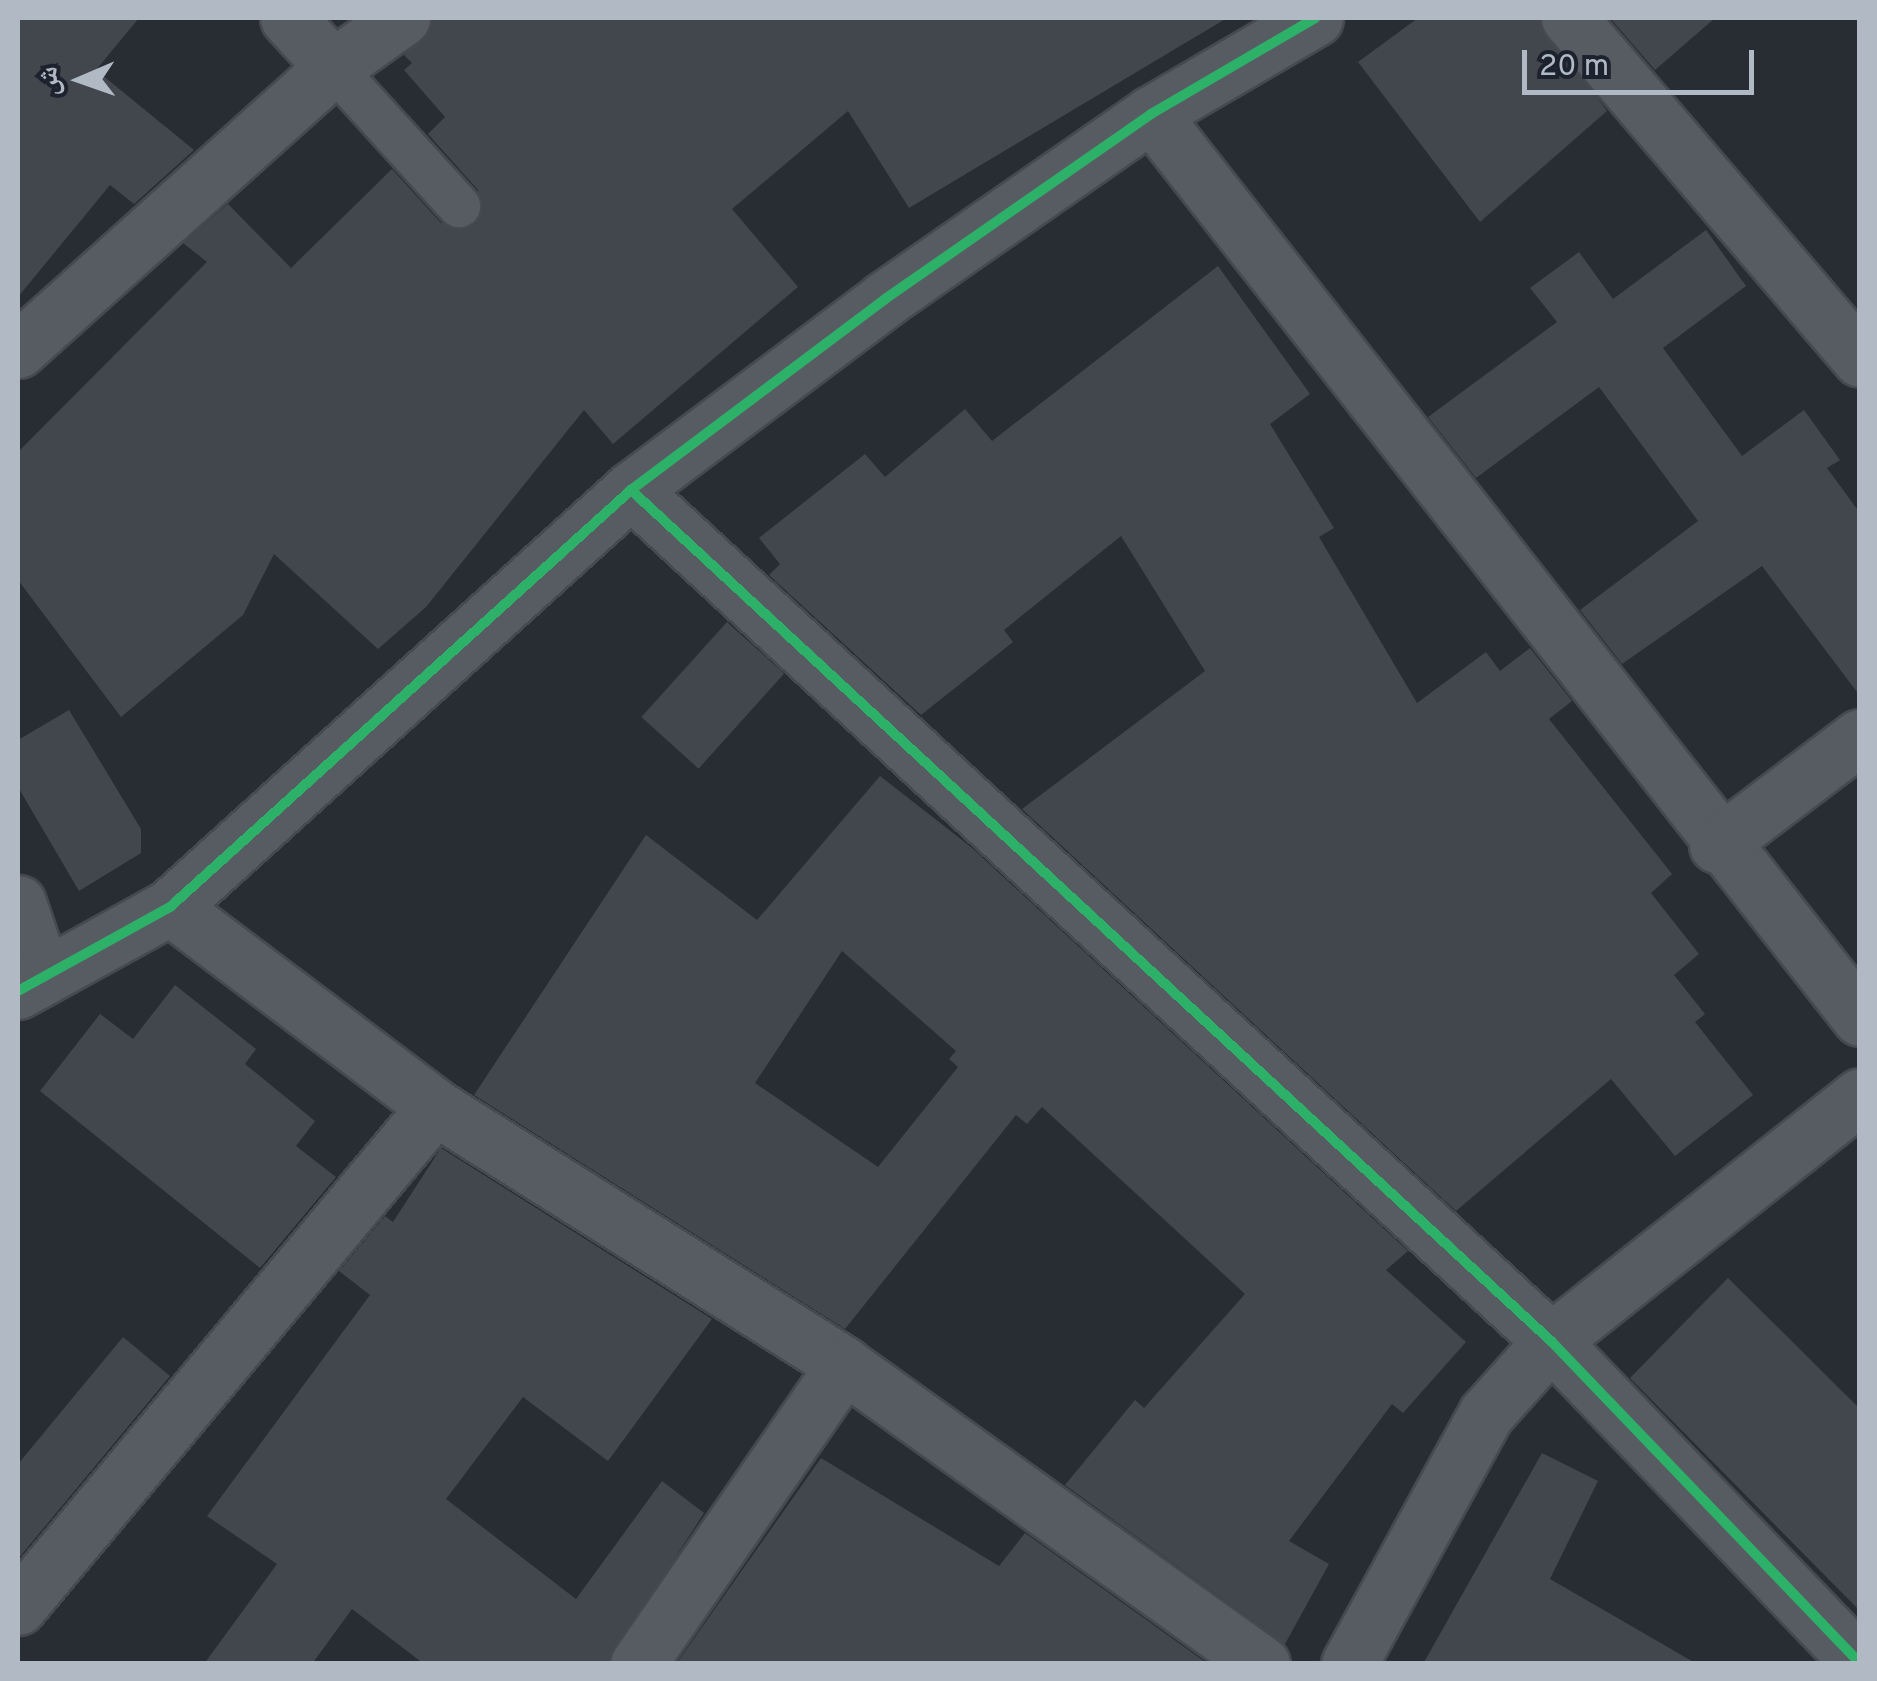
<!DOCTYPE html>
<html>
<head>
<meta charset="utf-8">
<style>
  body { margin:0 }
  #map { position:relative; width:1877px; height:1681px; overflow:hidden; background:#282d34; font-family:Overpass,"Noto Naskh Arabic",sans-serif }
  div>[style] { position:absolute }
  .building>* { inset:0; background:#42464d; transform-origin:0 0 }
  .roads { filter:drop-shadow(2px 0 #46494f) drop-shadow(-2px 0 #46494f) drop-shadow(0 2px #46494f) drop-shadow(0 -2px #46494f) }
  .lane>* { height:42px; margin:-21px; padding:0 21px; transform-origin:21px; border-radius:21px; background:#575b62 }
  .street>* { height:55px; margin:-27.5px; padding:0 27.5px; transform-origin:27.5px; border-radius:27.5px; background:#575b62 }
  .cycleway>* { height:10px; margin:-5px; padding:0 5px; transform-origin:5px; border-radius:5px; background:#2db169 }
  span { translate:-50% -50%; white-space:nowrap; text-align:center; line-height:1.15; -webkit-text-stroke:9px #1c232e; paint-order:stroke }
  .frame { position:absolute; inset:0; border:20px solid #b1b9c5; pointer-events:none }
  .north { position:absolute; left:30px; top:30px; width:100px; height:100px; -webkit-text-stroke:8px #1c232e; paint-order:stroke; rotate:268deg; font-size:28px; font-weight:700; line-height:40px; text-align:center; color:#b1b9c5 }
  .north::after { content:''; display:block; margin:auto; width:35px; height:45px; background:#b1b9c5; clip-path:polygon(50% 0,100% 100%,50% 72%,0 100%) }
  .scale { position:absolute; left:1522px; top:50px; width:232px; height:45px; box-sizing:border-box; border:5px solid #b1b9c5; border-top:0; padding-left:12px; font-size:30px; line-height:35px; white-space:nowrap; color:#b1b9c5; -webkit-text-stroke:8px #1c232e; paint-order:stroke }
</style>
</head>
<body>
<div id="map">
  <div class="building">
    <i style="clip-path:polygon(18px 18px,139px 18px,96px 70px,194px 150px,134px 204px,110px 185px,18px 297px)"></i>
    <i style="clip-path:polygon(433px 18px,1227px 18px,909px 208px,848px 111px,732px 209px,798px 287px,613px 444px,584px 410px,426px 607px,378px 649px,274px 554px,243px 615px,121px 717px,18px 580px,18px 452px,207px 262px,183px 243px,228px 204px,291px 268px,392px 169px,441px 223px,476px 224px,478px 190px,428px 134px,445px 117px,404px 70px,412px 63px,404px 55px)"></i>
    <i style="clip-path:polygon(1418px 18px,1539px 18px,1607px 111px,1480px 222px,1358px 62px)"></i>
    <i style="clip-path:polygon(1610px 18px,1715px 18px,1655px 70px)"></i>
    <i style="clip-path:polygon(1706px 230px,1746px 286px,1663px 348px,1742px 456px,1804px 410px,1840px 460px,1827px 468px,1860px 513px,1860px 696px,1762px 566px,1622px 664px,1580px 610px,1698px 521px,1599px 387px,1476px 478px,1428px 417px,1557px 322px,1530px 288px,1579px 252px,1613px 299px)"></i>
    <i style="clip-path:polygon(1218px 266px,1310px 394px,1270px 424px,1334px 528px,1319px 537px,1417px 703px,1486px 652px,1500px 671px,1530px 648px,1572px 701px,1549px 719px,1672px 874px,1651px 893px,1699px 954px,1674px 975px,1705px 1014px,1695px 1022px,1753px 1095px,1675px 1156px,1611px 1079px,1456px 1211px,1022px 809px,1205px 671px,1121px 536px,1004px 630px,1013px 642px,921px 715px,769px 575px,780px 564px,759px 538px,865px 454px,885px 477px,965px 409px,992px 441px)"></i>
    <i style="left:727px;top:622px;width:77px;height:128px;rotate:42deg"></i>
    <i style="clip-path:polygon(69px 710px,141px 829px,141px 853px,79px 891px,18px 787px,18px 740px)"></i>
    <i style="clip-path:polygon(evenodd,880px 776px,971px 847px,1408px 1251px,1386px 1270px,1466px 1342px,1403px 1413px,1392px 1404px,1289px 1541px,1329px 1564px,1285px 1644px,1065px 1485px,1135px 1400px,1144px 1408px,1245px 1294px,1042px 1107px,1027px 1124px,1016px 1115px,845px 1329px,474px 1095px,646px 835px,757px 920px,880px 776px,842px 951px,956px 1051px,949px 1059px,958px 1067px,878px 1167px,755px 1083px,842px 951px)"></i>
    <i style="clip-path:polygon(175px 985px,256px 1049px,245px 1064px,315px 1121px,296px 1146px,336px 1177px,260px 1268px,40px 1091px,100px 1014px,133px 1039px)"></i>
    <i style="clip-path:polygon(441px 1148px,712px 1319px,608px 1461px,523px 1397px,446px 1499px,576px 1599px,662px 1481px,704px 1513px,607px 1664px,424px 1664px,352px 1609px,312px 1664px,204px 1664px,277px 1564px,207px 1516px,370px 1295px,339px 1271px,385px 1216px,393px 1222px)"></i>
    <i style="clip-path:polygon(1728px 1278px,1860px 1409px,1860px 1611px,1630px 1378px)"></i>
    <i style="clip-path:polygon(123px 1337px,170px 1376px,18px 1559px,18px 1464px)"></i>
    <i style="clip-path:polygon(1542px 1453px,1598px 1481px,1550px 1579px,1697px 1664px,1423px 1664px)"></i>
    <i style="clip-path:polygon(821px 1458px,999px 1566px,1025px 1533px,1208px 1664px,676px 1664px)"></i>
  </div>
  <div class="roads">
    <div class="lane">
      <i style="left:333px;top:67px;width:188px;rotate:47.8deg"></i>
    </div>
    <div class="street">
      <i style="left:288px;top:18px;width:67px;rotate:47.4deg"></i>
      <i style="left:1569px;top:18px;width:448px;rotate:49.5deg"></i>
      <i style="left:1151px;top:114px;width:1149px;rotate:51.89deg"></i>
      <i style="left:18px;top:350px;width:423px;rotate:-41.9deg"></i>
      <i style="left:333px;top:67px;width:85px;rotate:-35.4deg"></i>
      <i style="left:631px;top:490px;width:1253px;rotate:42.77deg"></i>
      <i style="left:1551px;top:1341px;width:446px;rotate:46.2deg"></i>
      <i style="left:1717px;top:845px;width:179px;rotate:-37.1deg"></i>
      <i style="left:18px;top:903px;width:78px;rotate:71.3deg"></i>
      <i style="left:170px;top:907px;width:332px;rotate:37deg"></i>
      <i style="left:435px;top:1107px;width:484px;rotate:32.2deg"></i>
      <i style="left:844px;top:1365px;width:514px;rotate:35.58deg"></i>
      <i style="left:18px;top:991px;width:174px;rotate:-28.9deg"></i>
      <i style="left:170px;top:907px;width:622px;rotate:-42.13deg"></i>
      <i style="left:631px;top:490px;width:318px;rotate:-36.9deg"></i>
      <i style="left:885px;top:299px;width:324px;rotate:-34.8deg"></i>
      <i style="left:1151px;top:114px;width:190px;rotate:-30.3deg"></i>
      <i style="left:18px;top:1607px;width:651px;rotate:-50.17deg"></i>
      <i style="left:638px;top:1664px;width:363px;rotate:-55.4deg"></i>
      <i style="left:1349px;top:1664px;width:285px;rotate:-61.3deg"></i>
      <i style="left:1486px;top:1414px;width:98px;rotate:-48.3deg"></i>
      <i style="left:1551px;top:1341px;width:394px;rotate:-38.4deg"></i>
    </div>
  </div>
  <div class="cycleway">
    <i style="left:631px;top:490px;width:1253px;rotate:42.77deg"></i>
    <i style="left:1551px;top:1341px;width:446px;rotate:46.2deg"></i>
    <i style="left:18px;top:991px;width:174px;rotate:-28.9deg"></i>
    <i style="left:170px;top:907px;width:622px;rotate:-42.13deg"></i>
    <i style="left:631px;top:490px;width:318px;rotate:-36.9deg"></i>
    <i style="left:885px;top:299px;width:324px;rotate:-34.8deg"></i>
    <i style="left:1151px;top:114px;width:190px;rotate:-30.3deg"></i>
  </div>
  <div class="frame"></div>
  <div class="north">ش</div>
  <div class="scale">20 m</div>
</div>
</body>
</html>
